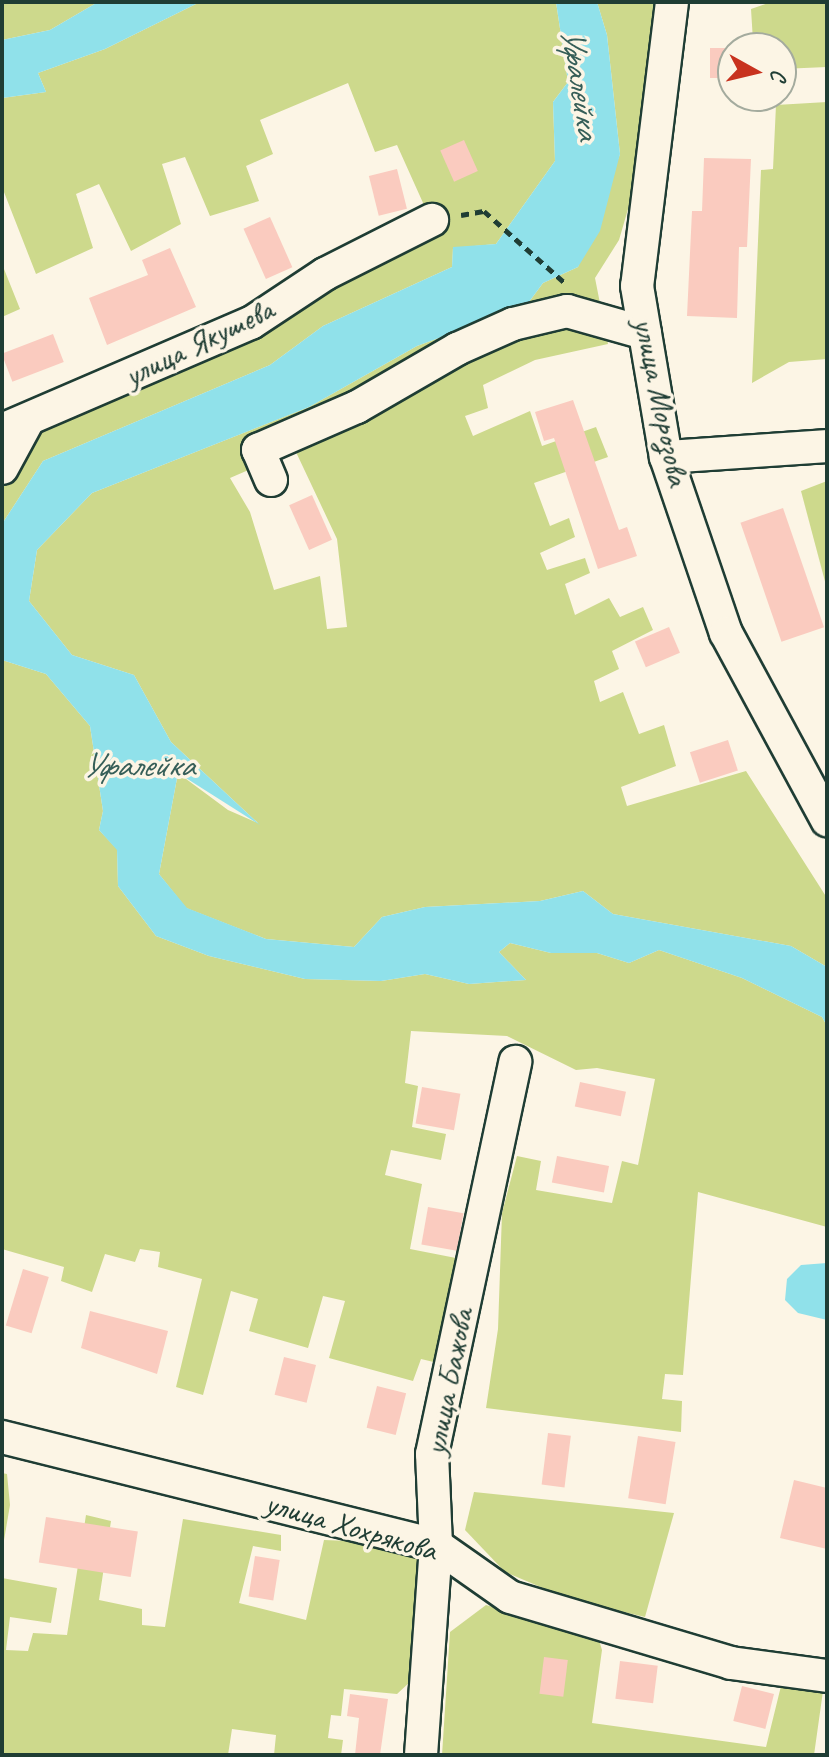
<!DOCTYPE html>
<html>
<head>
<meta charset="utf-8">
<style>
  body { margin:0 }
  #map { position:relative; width:829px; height:1757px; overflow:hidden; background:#fcf5e5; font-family:Caveat,sans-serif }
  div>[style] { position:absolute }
  .green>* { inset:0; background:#cdd98c }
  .water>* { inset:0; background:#90e1ea }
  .building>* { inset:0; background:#facbbf; transform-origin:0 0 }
  .path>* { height:5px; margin-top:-2.5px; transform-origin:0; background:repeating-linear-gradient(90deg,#1f3d34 0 8px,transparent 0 14px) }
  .roads { filter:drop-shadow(2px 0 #1f3d34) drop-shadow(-2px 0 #1f3d34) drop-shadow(0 2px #1f3d34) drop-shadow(0 -2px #1f3d34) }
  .minor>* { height:32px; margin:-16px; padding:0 16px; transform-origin:16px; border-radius:16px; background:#fcf5e5 }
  span { translate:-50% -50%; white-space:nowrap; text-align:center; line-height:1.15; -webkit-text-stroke:7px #fcf5e5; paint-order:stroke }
  .street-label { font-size:32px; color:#1f3d34 }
  .water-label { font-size:34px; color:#365e58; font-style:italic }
  .frame { position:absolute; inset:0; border:4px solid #1f3d34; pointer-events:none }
  .north { position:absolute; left:717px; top:32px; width:80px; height:80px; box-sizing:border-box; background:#fcf5e5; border:2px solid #a4ab9e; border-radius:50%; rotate:98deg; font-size:22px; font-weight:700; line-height:32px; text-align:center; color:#1f3d34 }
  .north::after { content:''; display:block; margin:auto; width:28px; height:36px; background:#c8321e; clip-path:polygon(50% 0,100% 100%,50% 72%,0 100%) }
</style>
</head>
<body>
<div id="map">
  <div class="green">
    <i style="clip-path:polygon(2px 2px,98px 2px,50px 30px,2px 40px)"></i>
    <i style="clip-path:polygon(200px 2px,556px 2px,568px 82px,553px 102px,555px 161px,496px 244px,453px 248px,452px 267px,323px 326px,270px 365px,43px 461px,2px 524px,2px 484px,35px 431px,437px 234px,397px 145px,375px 152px,348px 83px,260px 120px,273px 154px,246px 166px,259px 201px,210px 216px,185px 157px,162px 164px,181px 224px,131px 251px,99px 184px,76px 194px,93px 248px,36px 274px,2px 187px,2px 98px,46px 92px,38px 73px,105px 49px)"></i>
    <i style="clip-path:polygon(evenodd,597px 2px,656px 2px,640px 168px,619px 240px,595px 278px,608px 344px,535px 360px,483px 385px,488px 408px,465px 416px,473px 436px,530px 411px,542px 446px,596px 427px,608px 457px,534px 483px,550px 526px,569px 518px,575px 537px,540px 553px,547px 570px,585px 558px,590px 573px,565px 584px,575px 615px,609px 598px,620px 617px,643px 607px,653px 630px,612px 651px,619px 669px,594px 681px,600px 702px,623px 692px,639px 734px,664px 725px,676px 766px,621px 787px,627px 806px,746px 771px,827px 898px,827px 967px,791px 946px,613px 914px,583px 891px,540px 901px,425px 907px,382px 917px,354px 947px,266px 939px,186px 908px,159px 874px,178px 773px,228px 810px,258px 823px,171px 742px,134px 675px,72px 655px,29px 601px,37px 550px,92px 493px,309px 407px,417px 346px,526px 306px,543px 283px,578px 267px,620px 154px,607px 35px,597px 2px,295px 450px,337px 539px,347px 627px,327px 629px,320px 576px,274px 590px,250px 512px,230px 478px,295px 450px)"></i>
    <i style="clip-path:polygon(771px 2px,827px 2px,827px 67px,781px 69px,781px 48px,753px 41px,751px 9px)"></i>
    <i style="clip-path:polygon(827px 102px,827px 359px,789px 362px,752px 383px,761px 170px,773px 169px,776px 105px)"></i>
    <i style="clip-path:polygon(2px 264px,20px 309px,2px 317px)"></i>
    <i style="clip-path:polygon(827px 481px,827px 589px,801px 491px)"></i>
    <i style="clip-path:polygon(2px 660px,46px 674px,90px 726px,103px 811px,99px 830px,117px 849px,118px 886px,156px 936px,209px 956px,305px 979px,381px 981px,425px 974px,469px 984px,526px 980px,499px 952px,510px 943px,551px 953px,597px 953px,629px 963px,659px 950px,742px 978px,822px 1017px,827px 1026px,827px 1227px,698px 1192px,683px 1375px,665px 1374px,662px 1399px,682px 1401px,681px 1432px,486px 1408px,498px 1329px,502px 1213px,517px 1156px,541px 1161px,536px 1190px,612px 1203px,622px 1161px,638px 1165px,655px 1079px,597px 1068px,576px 1070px,507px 1036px,411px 1031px,405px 1083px,418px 1086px,412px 1127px,446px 1134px,441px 1160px,391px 1150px,385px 1175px,422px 1184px,410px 1249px,461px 1259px,442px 1364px,421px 1359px,413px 1381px,329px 1358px,345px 1301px,323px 1296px,308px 1348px,249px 1331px,258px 1299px,231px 1291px,203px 1395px,176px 1387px,202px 1279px,158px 1267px,160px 1252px,140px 1249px,135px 1262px,105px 1254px,92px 1292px,61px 1281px,64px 1267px,2px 1249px)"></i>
    <i style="clip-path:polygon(2px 1473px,7px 1474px,10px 1505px,2px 1552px)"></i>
    <i style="clip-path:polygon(474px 1492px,674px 1513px,645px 1617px,569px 1599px,505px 1572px,465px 1530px)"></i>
    <i style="clip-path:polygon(86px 1515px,111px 1521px,99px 1600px,142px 1609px,142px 1625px,165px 1627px,183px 1519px,281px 1535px,281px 1551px,253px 1546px,239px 1603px,306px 1620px,324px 1540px,374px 1542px,421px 1558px,411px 1681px,397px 1694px,344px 1689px,341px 1716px,331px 1715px,328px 1738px,343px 1740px,341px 1755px,274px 1755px,276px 1735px,232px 1729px,228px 1755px,2px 1755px,2px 1578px,57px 1588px,51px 1623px,10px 1617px,6px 1650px,28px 1651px,33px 1633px,67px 1635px)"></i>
    <i style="clip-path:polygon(486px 1605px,598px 1637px,602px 1650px,592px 1723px,766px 1747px,781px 1686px,823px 1691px,814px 1755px,442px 1755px,450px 1632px)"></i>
  </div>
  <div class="water">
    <i style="clip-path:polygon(98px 2px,200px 2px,105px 49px,38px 73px,46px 92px,2px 98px,2px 40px,50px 30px)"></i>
    <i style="clip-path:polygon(556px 2px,597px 2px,607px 35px,620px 154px,600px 231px,578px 267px,543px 283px,526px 306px,417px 346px,309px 407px,92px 493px,37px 550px,29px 601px,72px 655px,134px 675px,171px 742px,260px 825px,178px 773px,159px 874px,187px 908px,266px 939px,354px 947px,382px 917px,425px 907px,540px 901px,583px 891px,613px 914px,791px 946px,827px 967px,827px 1026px,822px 1017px,742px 978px,659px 950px,629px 963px,597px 953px,551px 953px,510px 943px,499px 952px,526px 980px,469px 984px,425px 974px,381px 981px,305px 979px,209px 956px,156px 936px,118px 886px,117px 850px,99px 830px,103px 811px,90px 726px,46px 674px,2px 660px,2px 524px,43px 461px,270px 365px,323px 326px,452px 267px,453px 247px,496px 244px,555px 161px,553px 102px,568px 82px)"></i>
    <i style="clip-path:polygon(827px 1263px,827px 1320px,798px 1313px,785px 1300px,787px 1279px,801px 1265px)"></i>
  </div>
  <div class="building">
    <i style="left:733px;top:48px;width:30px;height:23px;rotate:90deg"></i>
    <i style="left:464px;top:140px;width:34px;height:26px;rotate:66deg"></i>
    <i style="clip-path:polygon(704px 158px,751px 159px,747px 247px,739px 247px,737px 318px,687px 316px,692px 211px,702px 211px)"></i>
    <i style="left:397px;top:169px;width:41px;height:29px;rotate:76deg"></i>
    <i style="left:270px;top:217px;width:55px;height:29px;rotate:66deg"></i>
    <i style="clip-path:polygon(170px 248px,196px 307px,107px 345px,89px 298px,148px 275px,142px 260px)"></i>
    <i style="left:53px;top:334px;width:30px;height:55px;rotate:69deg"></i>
    <i style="clip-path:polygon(573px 400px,619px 530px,627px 527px,637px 556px,598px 569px,554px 438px,544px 441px,535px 412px)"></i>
    <i style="left:312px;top:495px;width:49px;height:25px;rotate:66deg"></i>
    <i style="left:783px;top:508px;width:126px;height:45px;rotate:71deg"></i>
    <i style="left:669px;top:627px;width:28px;height:37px;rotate:67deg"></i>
    <i style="left:728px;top:740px;width:32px;height:40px;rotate:72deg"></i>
    <i style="left:580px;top:1082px;width:47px;height:25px;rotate:12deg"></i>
    <i style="left:422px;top:1087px;width:39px;height:37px;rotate:10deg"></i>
    <i style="left:557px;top:1156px;width:53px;height:27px;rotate:11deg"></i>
    <i style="left:428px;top:1207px;width:36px;height:38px;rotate:10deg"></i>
    <i style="left:23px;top:1269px;width:27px;height:59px;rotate:17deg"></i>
    <i style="clip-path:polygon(90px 1311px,168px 1331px,157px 1374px,81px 1348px)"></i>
    <i style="left:284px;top:1357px;width:33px;height:39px;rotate:14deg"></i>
    <i style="left:377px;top:1386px;width:30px;height:43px;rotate:14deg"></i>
    <i style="left:548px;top:1433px;width:23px;height:52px;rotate:7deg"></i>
    <i style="left:638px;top:1436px;width:38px;height:63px;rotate:9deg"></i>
    <i style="clip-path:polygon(794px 1480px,827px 1488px,827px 1549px,780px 1538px)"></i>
    <i style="left:46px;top:1517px;width:93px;height:46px;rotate:9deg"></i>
    <i style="left:255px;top:1556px;width:25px;height:41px;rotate:9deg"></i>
    <i style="left:544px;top:1657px;width:24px;height:37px;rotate:7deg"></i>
    <i style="left:620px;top:1661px;width:38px;height:38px;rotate:7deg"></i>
    <i style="left:742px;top:1686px;width:33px;height:36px;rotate:14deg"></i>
    <i style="clip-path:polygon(350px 1694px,388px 1699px,380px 1755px,355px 1755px,359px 1718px,347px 1716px)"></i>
  </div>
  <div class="path">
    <i style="left:461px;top:215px;width:23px;rotate:-10deg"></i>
    <i style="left:484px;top:211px;width:107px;rotate:41.6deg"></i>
  </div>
  <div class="roads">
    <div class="minor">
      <i style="left:672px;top:2px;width:286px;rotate:97deg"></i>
      <i style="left:637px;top:286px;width:173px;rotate:80.4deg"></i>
      <i style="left:666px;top:457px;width:186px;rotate:71.2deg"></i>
      <i style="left:726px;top:633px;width:213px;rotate:61.6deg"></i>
      <i style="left:2px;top:430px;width:271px;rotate:-23.3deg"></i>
      <i style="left:251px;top:323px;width:89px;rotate:-33.5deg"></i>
      <i style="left:325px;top:274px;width:120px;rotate:-26.8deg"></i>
      <i style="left:666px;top:457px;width:161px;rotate:-3.9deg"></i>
      <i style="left:2px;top:468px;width:52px;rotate:-61.5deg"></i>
      <i style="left:271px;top:480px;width:33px;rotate:-113deg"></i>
      <i style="left:258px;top:450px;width:108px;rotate:-23.5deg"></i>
      <i style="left:357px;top:407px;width:116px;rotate:-30.1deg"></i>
      <i style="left:457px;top:349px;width:61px;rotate:-24.1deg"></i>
      <i style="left:513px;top:324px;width:56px;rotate:-13.5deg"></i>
      <i style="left:567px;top:311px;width:81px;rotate:15.8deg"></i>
      <i style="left:2px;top:1437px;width:447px;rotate:14deg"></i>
      <i style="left:436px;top:1545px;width:90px;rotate:35.1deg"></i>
      <i style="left:510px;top:1597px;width:231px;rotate:16.6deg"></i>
      <i style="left:731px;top:1663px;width:97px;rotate:7.7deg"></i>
      <i style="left:421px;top:1755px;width:211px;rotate:-85.9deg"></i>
      <i style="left:436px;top:1545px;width:91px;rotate:-92.5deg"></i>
      <i style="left:432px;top:1454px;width:401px;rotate:-78deg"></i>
    </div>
  </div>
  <div class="street-label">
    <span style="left:199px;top:343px;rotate:-26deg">улица Якушева</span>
    <span style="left:661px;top:402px;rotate:78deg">улица Морозова</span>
    <span style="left:449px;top:1382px;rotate:-79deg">улица Бажова</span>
    <span style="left:351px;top:1527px;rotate:16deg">улица Хохрякова</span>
  </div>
  <div class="water-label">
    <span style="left:581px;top:83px;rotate:81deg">Уфалейка</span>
    <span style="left:138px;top:765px">Уфалейка</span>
  </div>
  <div class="frame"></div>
  <div class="north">С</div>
</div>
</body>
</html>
